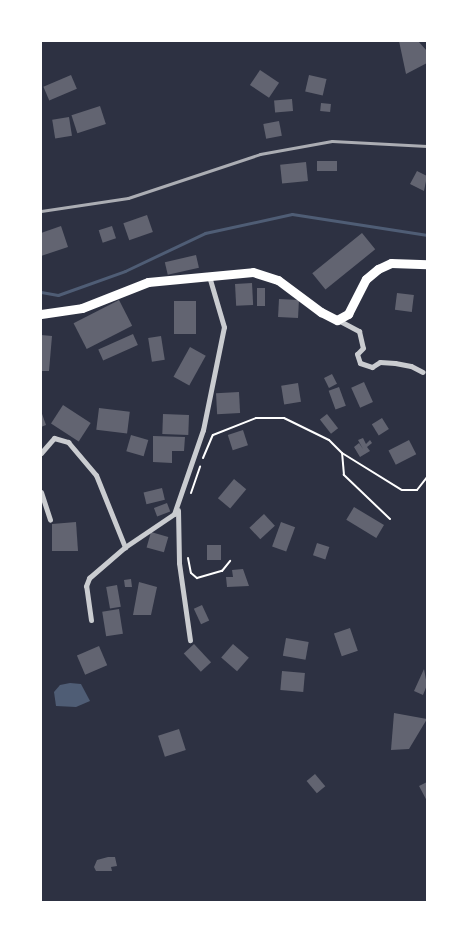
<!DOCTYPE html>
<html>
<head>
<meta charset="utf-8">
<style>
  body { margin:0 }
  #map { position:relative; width:468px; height:943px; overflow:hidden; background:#2d3142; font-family:"Open Sans",sans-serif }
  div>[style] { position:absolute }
  .water>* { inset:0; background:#4f5d75 }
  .stream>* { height:3px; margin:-1.5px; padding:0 1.5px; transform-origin:1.5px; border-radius:1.5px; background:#4f5d75 }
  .building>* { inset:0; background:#626471; transform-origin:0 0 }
  .path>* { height:2px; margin:-1px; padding:0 1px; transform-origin:1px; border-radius:1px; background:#fff }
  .minor>* { height:5px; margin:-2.5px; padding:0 2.5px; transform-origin:2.5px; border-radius:2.5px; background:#caccd0 }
  .primary>* { height:9px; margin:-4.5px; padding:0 4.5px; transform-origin:4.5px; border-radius:4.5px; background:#fff }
  .rail>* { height:3px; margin:-1.5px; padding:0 1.5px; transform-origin:1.5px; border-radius:1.5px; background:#abadb3 }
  span { translate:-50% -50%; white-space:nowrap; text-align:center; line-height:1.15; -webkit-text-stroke:4.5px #fff; paint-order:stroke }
  .frame { position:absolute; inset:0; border:42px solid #fff; pointer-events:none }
</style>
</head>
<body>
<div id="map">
  <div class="water">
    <i style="clip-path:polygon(70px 683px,81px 684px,90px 701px,76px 707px,56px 706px,54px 692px,60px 685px)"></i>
  </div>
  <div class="stream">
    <i style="left:41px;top:292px;width:17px;rotate:10deg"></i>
    <i style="left:58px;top:295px;width:71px;rotate:-19.7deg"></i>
    <i style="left:125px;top:271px;width:89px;rotate:-25.4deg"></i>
    <i style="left:205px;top:233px;width:89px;rotate:-12.3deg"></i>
    <i style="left:292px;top:214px;width:137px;rotate:8.8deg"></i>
  </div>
  <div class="building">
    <i style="clip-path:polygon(399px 41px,418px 41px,427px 51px,427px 63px,406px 74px)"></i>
    <i style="left:260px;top:70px;width:23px;height:18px;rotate:34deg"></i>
    <i style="left:71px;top:75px;width:15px;height:30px;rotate:67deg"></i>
    <i style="left:309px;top:75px;width:18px;height:17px;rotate:13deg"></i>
    <i style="left:292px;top:99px;width:12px;height:18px;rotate:85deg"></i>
    <i style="left:321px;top:103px;width:10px;height:8px;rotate:6deg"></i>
    <i style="left:100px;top:106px;width:19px;height:30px;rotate:72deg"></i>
    <i style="left:69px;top:117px;width:19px;height:17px;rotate:81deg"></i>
    <i style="left:279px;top:121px;width:15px;height:16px;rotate:79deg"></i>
    <i style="left:317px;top:161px;width:20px;height:10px"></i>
    <i style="left:306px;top:162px;width:19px;height:26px;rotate:84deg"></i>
    <i style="clip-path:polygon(417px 171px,427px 176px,424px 191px,410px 184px)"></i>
    <i style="left:147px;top:215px;width:18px;height:25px;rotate:71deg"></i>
    <i style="clip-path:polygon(61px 226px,68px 247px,41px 256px,41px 233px)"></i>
    <i style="left:112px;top:226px;width:13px;height:14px;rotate:72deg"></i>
    <i style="left:362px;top:233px;width:21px;height:64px;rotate:51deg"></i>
    <i style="left:196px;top:255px;width:13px;height:32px;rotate:77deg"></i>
    <i style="left:252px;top:283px;width:22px;height:17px;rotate:87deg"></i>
    <i style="left:257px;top:288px;width:8px;height:18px"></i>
    <i style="left:397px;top:293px;width:17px;height:17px;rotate:7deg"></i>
    <i style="left:279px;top:299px;width:20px;height:18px;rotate:3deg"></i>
    <i style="left:119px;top:300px;width:29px;height:51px;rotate:63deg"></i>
    <i style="left:174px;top:301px;width:22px;height:33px"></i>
    <i style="left:133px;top:334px;width:12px;height:38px;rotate:66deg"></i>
    <i style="clip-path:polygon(41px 335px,52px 336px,49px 371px,41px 371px)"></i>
    <i style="left:161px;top:336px;width:24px;height:13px;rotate:81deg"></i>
    <i style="left:190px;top:347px;width:18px;height:34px;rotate:29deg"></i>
    <i style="left:332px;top:374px;width:11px;height:9px;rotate:63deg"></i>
    <i style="left:364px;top:382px;width:22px;height:14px;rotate:66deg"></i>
    <i style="left:298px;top:383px;width:19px;height:17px;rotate:81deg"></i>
    <i style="left:339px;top:387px;width:20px;height:11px;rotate:70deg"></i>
    <i style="left:239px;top:392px;width:21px;height:23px;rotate:87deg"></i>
    <i style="left:63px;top:405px;width:33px;height:22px;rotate:33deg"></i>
    <i style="left:99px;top:408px;width:31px;height:22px;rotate:7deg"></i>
    <i style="clip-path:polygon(41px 411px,46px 425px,41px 427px)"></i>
    <i style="left:163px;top:414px;width:26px;height:20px;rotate:2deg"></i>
    <i style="left:327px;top:414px;width:18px;height:9px;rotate:52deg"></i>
    <i style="left:382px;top:418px;width:13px;height:12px;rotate:58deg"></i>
    <i style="left:243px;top:430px;width:16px;height:16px;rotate:72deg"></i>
    <i style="left:131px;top:435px;width:18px;height:17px;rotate:16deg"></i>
    <i style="clip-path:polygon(153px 436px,185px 437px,184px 451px,172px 451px,172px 463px,153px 462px)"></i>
    <i style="clip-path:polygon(363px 438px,366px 444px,370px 440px,372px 443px,367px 447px,370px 451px,360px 457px,354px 447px,359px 443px,363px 449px,358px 440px)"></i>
    <i style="left:409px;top:440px;width:16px;height:23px;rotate:63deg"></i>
    <i style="left:234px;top:479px;width:16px;height:25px;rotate:40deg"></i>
    <i style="left:162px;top:488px;width:12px;height:19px;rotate:76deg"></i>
    <i style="left:167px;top:503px;width:9px;height:14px;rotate:69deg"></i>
    <i style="left:354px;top:507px;width:35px;height:15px;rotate:31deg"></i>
    <i style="left:264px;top:514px;width:16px;height:20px;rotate:47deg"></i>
    <i style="clip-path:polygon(76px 522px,78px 551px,52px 551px,52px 524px)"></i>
    <i style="left:281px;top:522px;width:15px;height:26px;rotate:20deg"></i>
    <i style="left:151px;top:532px;width:18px;height:16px;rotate:16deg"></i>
    <i style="left:317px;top:543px;width:13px;height:13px;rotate:18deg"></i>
    <i style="left:207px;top:545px;width:14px;height:15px"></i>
    <i style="clip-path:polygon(243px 569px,249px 586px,227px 587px,226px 577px,233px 577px,232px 570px)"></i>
    <i style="clip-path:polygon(131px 579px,132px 587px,125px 587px,124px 580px)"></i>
    <i style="clip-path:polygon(139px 582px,157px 587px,151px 615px,133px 615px)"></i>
    <i style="left:117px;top:585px;width:22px;height:11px;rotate:80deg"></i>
    <i style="left:202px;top:605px;width:17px;height:9px;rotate:65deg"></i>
    <i style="left:119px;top:609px;width:25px;height:17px;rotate:81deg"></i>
    <i style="left:350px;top:628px;width:24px;height:17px;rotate:71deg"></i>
    <i style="left:286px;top:638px;width:23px;height:18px;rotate:10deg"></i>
    <i style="left:194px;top:644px;width:25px;height:14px;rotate:47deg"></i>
    <i style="left:233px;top:644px;width:21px;height:18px;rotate:41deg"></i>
    <i style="left:99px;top:646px;width:21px;height:24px;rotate:67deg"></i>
    <i style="clip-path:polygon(424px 669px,427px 685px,423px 695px,414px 691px)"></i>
    <i style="left:282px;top:671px;width:23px;height:19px;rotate:5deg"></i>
    <i style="clip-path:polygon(394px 713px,427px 719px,409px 749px,391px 750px)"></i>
    <i style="left:179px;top:729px;width:22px;height:22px;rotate:72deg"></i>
    <i style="left:315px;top:774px;width:16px;height:11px;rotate:50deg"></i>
    <i style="clip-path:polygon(427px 782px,427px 801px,419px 786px)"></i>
    <i style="clip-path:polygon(108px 857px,115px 857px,117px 866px,111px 867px,112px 871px,96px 871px,94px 867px,97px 860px)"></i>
  </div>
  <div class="path">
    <i style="left:427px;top:397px;width:27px;rotate:90deg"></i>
    <i style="left:203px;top:458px;width:25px;rotate:-67deg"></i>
    <i style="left:213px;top:435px;width:46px;rotate:-21.6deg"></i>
    <i style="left:256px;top:418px;width:28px"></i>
    <i style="left:284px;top:418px;width:50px;rotate:26.1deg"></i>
    <i style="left:329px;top:440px;width:18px;rotate:45deg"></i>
    <i style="left:191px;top:493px;width:28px;rotate:-71deg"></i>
    <i style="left:390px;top:519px;width:64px;rotate:-136.3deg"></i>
    <i style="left:344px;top:475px;width:22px;rotate:-95deg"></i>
    <i style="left:342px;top:453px;width:70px;rotate:31.7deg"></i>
    <i style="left:402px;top:490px;width:15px"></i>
    <i style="left:417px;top:490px;width:16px;rotate:-52deg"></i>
    <i style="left:188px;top:558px;width:15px;rotate:79deg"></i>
    <i style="left:191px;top:573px;width:8px;rotate:40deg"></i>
    <i style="left:197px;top:578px;width:26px;rotate:-16deg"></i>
    <i style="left:222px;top:571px;width:13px;rotate:-51deg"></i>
  </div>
  <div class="minor">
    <i style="left:338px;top:320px;width:24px;rotate:28deg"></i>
    <i style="left:359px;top:331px;width:17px;rotate:77deg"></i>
    <i style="left:363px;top:348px;width:8px;rotate:135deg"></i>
    <i style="left:357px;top:354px;width:9px;rotate:72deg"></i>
    <i style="left:360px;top:363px;width:13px;rotate:18deg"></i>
    <i style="left:372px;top:367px;width:9px;rotate:-32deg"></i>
    <i style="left:380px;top:362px;width:15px;rotate:4deg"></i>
    <i style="left:395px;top:363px;width:16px;rotate:11deg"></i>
    <i style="left:411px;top:366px;width:13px;rotate:27deg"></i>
    <i style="left:41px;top:453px;width:20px;rotate:-49deg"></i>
    <i style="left:54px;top:438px;width:15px;rotate:16deg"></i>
    <i style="left:68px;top:442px;width:43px;rotate:49.7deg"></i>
    <i style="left:96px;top:475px;width:78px;rotate:68.1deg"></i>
    <i style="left:125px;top:547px;width:59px;rotate:-34deg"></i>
    <i style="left:174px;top:514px;width:89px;rotate:-71deg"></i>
    <i style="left:203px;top:430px;width:105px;rotate:-78.5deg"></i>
    <i style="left:224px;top:327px;width:53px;rotate:-106.4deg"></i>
    <i style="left:41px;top:492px;width:29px;rotate:72deg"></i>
    <i style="left:178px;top:510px;width:53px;rotate:88.9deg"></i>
    <i style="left:179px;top:563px;width:78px;rotate:81.9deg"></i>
    <i style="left:91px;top:620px;width:34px;rotate:-98deg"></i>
    <i style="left:86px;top:586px;width:9px;rotate:-69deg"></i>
    <i style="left:89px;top:578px;width:48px;rotate:-40.7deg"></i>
  </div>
  <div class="primary">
    <i style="left:41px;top:314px;width:41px;rotate:-8.3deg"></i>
    <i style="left:82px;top:308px;width:71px;rotate:-21.5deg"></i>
    <i style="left:148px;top:282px;width:105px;rotate:-5.4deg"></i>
    <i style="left:253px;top:272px;width:26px;rotate:18deg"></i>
    <i style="left:278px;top:280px;width:54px;rotate:36.7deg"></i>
    <i style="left:321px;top:312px;width:18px;rotate:27deg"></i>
    <i style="left:337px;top:320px;width:13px;rotate:-29deg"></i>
    <i style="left:348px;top:314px;width:39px;rotate:-63deg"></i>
    <i style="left:366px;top:279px;width:16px;rotate:-40deg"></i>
    <i style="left:378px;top:269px;width:14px;rotate:-25deg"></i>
    <i style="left:391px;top:263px;width:36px;rotate:2deg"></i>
  </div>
  <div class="rail">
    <i style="left:41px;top:211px;width:88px;rotate:-8.5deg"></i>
    <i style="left:128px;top:198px;width:139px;rotate:-18.4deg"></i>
    <i style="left:260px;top:154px;width:73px;rotate:-10.2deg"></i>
    <i style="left:332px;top:141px;width:95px;rotate:3deg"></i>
  </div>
  <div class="frame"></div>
</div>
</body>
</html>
